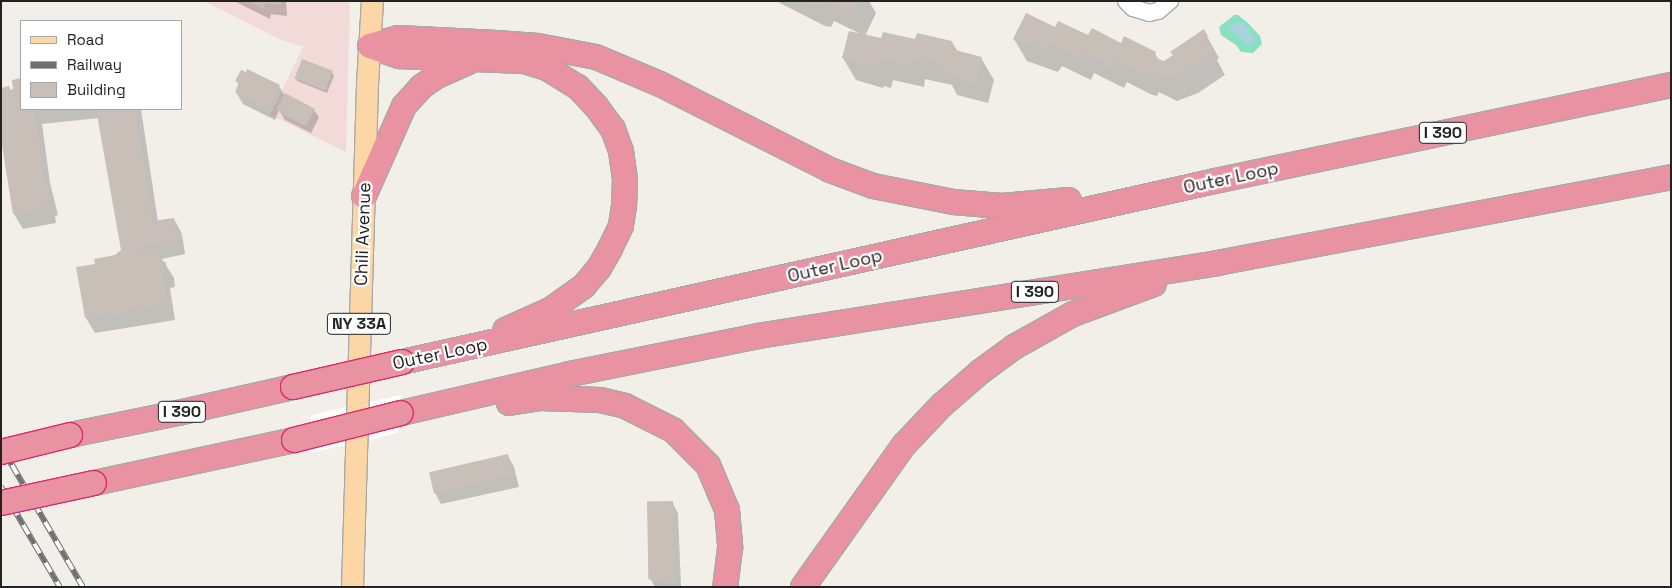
<!DOCTYPE html>
<html>
<head>
<meta charset="utf-8">
<style>
  body { margin:0 }
  #map { position:relative; width:1672px; height:588px; overflow:hidden; background:#f2efe9; font-family:"Space Grotesk",sans-serif }
  div>[style] { position:absolute }
  .commercial>* { inset:0; background:#f2dad9 }
  .pitch>* { inset:0; background:#88e0be }
  .water>* { inset:0; background:#aad3df }
  .pier>* { inset:0; background:#fff }
  .shadow>* { inset:0; background:#0003 }
  .building>* { inset:0; background:#c7bfb8; transform-origin:0 0 }
  .roads { filter:drop-shadow(1px 0 #a9a9a9) drop-shadow(-1px 0 #a9a9a9) drop-shadow(0 1px #a9a9a9) drop-shadow(0 -1px #a9a9a9) }
  .minor>* { height:16px; margin:-8px; padding:0 8px; transform-origin:8px; border-radius:8px; background:#fff }
  .major>* { height:21px; margin:-10.5px; padding:0 10.5px; transform-origin:10.5px; border-radius:10.5px; background:#fcd6a4 }
  .highway>* { height:24px; margin:-12px; padding:0 12px; transform-origin:12px; border-radius:12px; background:#e892a2 }
  .rail>* { height:5.5px; margin-top:-2.75px; transform-origin:0; background:repeating-linear-gradient(90deg,#fff 0 11px,#707070 0 22px); box-sizing:border-box; border-block:1px solid #707070 }
  .bridges { filter:drop-shadow(1px 0 #dc2a67) drop-shadow(-1px 0 #dc2a67) drop-shadow(0 1px #dc2a67) drop-shadow(0 -1px #dc2a67) }
  .highway-bridge>* { height:24px; margin:-12px; padding:0 12px; transform-origin:12px; border-radius:12px; background:#e892a2 }
  span { translate:-50% -50%; white-space:nowrap; text-align:center; line-height:1.15; -webkit-text-stroke:4.5px #fff; paint-order:stroke }
  .shield-label span { padding:1px 4px; background:#fff; border:1px solid; border-radius:4px; -webkit-text-stroke-width:0 }
  .shield-label { font-size:16px; color:#222; font-weight:700 }
  .street-label { font-size:18px; color:#222 }
  .frame { position:absolute; inset:0; border:2px solid #222; pointer-events:none }
  .legend { position:absolute; left:20px; top:20px; width:162px; height:90px; box-sizing:border-box; background:#fff; border:1px solid #a7a7a7; margin:0; padding:6px 9px; list-style:none; font-size:15px; color:#222 }
  .legend li { display:flex; align-items:center; gap:10px; height:25px }
  .legend b { width:25px; border:1px solid #a7a7a7 }
</style>
</head>
<body>
<div id="map">
  <div class="commercial">
    <i style="clip-path:polygon(204px 1px,350px 1px,346px 152px,270px 115px,303px 47px,279px 39px)"></i>
  </div>
  <div class="pitch">
    <i style="clip-path:polygon(1234px 15px,1238px 15px,1248px 23px,1260px 36px,1262px 44px,1253px 53px,1241px 52px,1236px 45px,1221px 35px,1219px 27px)"></i>
  </div>
  <div class="water">
    <i style="clip-path:polygon(1243px 22px,1255px 39px,1255px 42px,1247px 46px,1240px 37px,1227px 29px,1236px 23px)"></i>
  </div>
  <div class="pier">
    <i style="clip-path:polygon(401px 395px,398px 433px,310px 453px,311px 415px)"></i>
  </div>
  <div class="shadow">
    <i style="clip-path:polygon(234px 1px,286px 1px,287px 16px,271px 14px,270px 19px)"></i>
    <i style="clip-path:polygon(776px 1px,869px 1px,876px 13px,865px 36px,882px 40px,952px 42px,958px 52px,981px 58px,994px 80px,988px 103px,957px 95px,952px 85px,925px 79px,924px 87px,893px 80px,891px 88px,884px 86px,883px 88px,856px 80px,843px 58px,859px 33px,834px 21px,831px 27px,825px 26px)"></i>
    <i style="clip-path:polygon(1056px 29px,1155px 53px,1159px 61px,1164px 63px,1204px 31px,1219px 58px,1217px 60px,1225px 75px,1198px 93px,1177px 101px,1159px 92px,1157px 96px,1150px 94px,1127px 82px,1124px 88px,1094px 73px,1091px 80px,1062px 66px,1058px 72px,1027px 61px,1014px 39px)"></i>
    <i style="clip-path:polygon(332px 72px,334px 76px,327px 93px,297px 81px,296px 78px)"></i>
    <i style="clip-path:polygon(21px 80px,21px 109px,141px 109px,158px 222px,174px 219px,182px 234px,185px 254px,162px 259px,174px 278px,175px 287px,170px 288px,175px 320px,95px 333px,86px 318px,96px 265px,115px 257px,122px 251px,99px 118px,42px 124px,50px 183px,58px 215px,55px 216px,56px 223px,23px 229px,14px 214px,9px 87px,11px 91px,14px 90px,14px 81px)"></i>
    <i style="clip-path:polygon(237px 81px,279px 86px,285px 96px,314px 110px,319px 117px,311px 133px,285px 120px,279px 110px,275px 120px,243px 104px,236px 92px,239px 86px)"></i>
    <i style="clip-path:polygon(508px 456px,514px 467px,519px 487px,441px 504px,435px 493px)"></i>
    <i style="clip-path:polygon(672px 502px,678px 513px,681px 587px,655px 587px,651px 580px,648px 503px)"></i>
  </div>
  <div class="building">
    <i style="clip-path:polygon(249px 1px,281px 1px,281px 5px,265px 3px,264px 9px)"></i>
    <i style="clip-path:polygon(805px 1px,821px 1px,819px 6px)"></i>
    <i style="clip-path:polygon(824px 1px,859px 1px,852px 15px)"></i>
    <i style="clip-path:polygon(1026px 13px,1055px 27px,1058px 21px,1088px 35px,1092px 28px,1121px 43px,1124px 36px,1156px 52px,1153px 57px,1164px 61px,1173px 55px,1170px 52px,1204px 29px,1208px 36px,1204px 38px,1214px 53px,1185px 72px,1164px 79px,1146px 71px,1144px 75px,1137px 73px,1115px 61px,1111px 67px,1082px 52px,1078px 59px,1049px 45px,1046px 51px,1013px 39px)"></i>
    <i style="clip-path:polygon(849px 31px,881px 38px,883px 32px,915px 39px,917px 33px,952px 41px,951px 49px,982px 57px,976px 82px,950px 77px,944px 73px,945px 66px,913px 58px,911px 66px,881px 59px,879px 67px,872px 65px,871px 67px,849px 62px,850px 60px,842px 58px)"></i>
    <i style="left:302px;top:59px;width:33px;height:21px;rotate:21deg"></i>
    <i style="clip-path:polygon(247px 69px,280px 85px,268px 109px,235px 92px,239px 83px,235px 81px,241px 70px,246px 72px)"></i>
    <i style="clip-path:polygon(21px 78px,21px 109px,34px 109px,44px 180px,45px 184px,47px 184px,50px 199px,47px 201px,48px 208px,13px 214px,1px 139px,1px 88px,9px 86px,10px 90px,13px 89px,12px 80px)"></i>
    <i style="clip-path:polygon(285px 93px,315px 109px,306px 126px,280px 113px,281px 111px,277px 109px)"></i>
    <i style="clip-path:polygon(96px 109px,135px 109px,153px 221px,174px 218px,177px 239px,141px 247px,142px 252px,158px 249px,160px 262px,166px 262px,167px 272px,162px 272px,167px 305px,85px 318px,76px 267px,95px 264px,94px 259px,115px 255px,121px 250px)"></i>
    <i style="left:508px;top:454px;width:22px;height:81px;rotate:77deg"></i>
    <i style="left:673px;top:501px;width:78px;height:26px;rotate:89deg"></i>
  </div>
  <div class="roads">
    <div class="minor">
      <i style="left:1126px;top:1px;width:10px;rotate:45deg"></i>
      <i style="left:1133px;top:8px;width:17px;rotate:17deg"></i>
      <i style="left:1149px;top:13px;width:9px;rotate:-13deg"></i>
      <i style="left:1158px;top:11px;width:16px;rotate:-40deg"></i>
    </div>
    <div class="major">
      <i style="left:352px;top:587px;width:503px;rotate:-88.29deg"></i>
      <i style="left:367px;top:84px;width:83px;rotate:-86.6deg"></i>
    </div>
    <div class="highway">
      <i style="left:370px;top:46px;width:29px;rotate:-16deg"></i>
      <i style="left:398px;top:38px;width:99px;rotate:2.9deg"></i>
      <i style="left:497px;top:43px;width:41px;rotate:4.2deg"></i>
      <i style="left:538px;top:46px;width:59px;rotate:10.7deg"></i>
      <i style="left:596px;top:57px;width:69px;rotate:22.9deg"></i>
      <i style="left:660px;top:84px;width:191px;rotate:26.8deg"></i>
      <i style="left:830px;top:170px;width:46px;rotate:20.4deg"></i>
      <i style="left:873px;top:186px;width:82px;rotate:11.3deg"></i>
      <i style="left:953px;top:202px;width:49px;rotate:4.7deg"></i>
      <i style="left:1002px;top:206px;width:67px;rotate:-5.1deg"></i>
      <i style="left:370px;top:46px;width:31px;rotate:19deg"></i>
      <i style="left:399px;top:56px;width:125px;rotate:2.3deg"></i>
      <i style="left:524px;top:61px;width:24px;rotate:17deg"></i>
      <i style="left:547px;top:68px;width:36px;rotate:32deg"></i>
      <i style="left:578px;top:87px;width:26px;rotate:47deg"></i>
      <i style="left:596px;top:106px;width:29px;rotate:54deg"></i>
      <i style="left:613px;top:129px;width:23px;rotate:70deg"></i>
      <i style="left:621px;top:151px;width:28px;rotate:82deg"></i>
      <i style="left:625px;top:179px;width:27px;rotate:92deg"></i>
      <i style="left:624px;top:206px;width:20px;rotate:99deg"></i>
      <i style="left:621px;top:226px;width:25px;rotate:116deg"></i>
      <i style="left:610px;top:249px;width:22px;rotate:120deg"></i>
      <i style="left:599px;top:268px;width:23px;rotate:130deg"></i>
      <i style="left:584px;top:286px;width:42px;rotate:144.8deg"></i>
      <i style="left:550px;top:310px;width:49px;rotate:156deg"></i>
      <i style="left:364px;top:196px;width:98px;rotate:-66deg"></i>
      <i style="left:404px;top:106px;width:25px;rotate:-48deg"></i>
      <i style="left:421px;top:87px;width:19px;rotate:-35deg"></i>
      <i style="left:437px;top:76px;width:35px;rotate:-24deg"></i>
      <i style="left:402px;top:362px;width:833px;rotate:-12.55deg"></i>
      <i style="left:1215px;top:181px;width:466px;rotate:-11.9deg"></i>
      <i style="left:509px;top:403px;width:32px;rotate:-9deg"></i>
      <i style="left:541px;top:398px;width:59px;rotate:1.9deg"></i>
      <i style="left:600px;top:400px;width:26px;rotate:13deg"></i>
      <i style="left:625px;top:406px;width:54px;rotate:26.6deg"></i>
      <i style="left:673px;top:430px;width:49px;rotate:45deg"></i>
      <i style="left:708px;top:465px;width:49px;rotate:67.1deg"></i>
      <i style="left:727px;top:510px;width:38px;rotate:85deg"></i>
      <i style="left:730px;top:548px;width:39px;rotate:97deg"></i>
      <i style="left:401px;top:413px;width:173px;rotate:-13deg"></i>
      <i style="left:570px;top:374px;width:192px;rotate:-11.4deg"></i>
      <i style="left:758px;top:336px;width:465px;rotate:-9deg"></i>
      <i style="left:1217px;top:263px;width:462px;rotate:-10.7deg"></i>
      <i style="left:70px;top:435px;width:110px;rotate:-11.5deg"></i>
      <i style="left:178px;top:413px;width:118px;rotate:-12.7deg"></i>
      <i style="left:94px;top:483px;width:205px;rotate:-12.1deg"></i>
      <i style="left:803px;top:587px;width:174px;rotate:-54.6deg"></i>
      <i style="left:904px;top:445px;width:55px;rotate:-46.5deg"></i>
      <i style="left:942px;top:405px;width:50px;rotate:-41deg"></i>
      <i style="left:980px;top:372px;width:42px;rotate:-36.3deg"></i>
      <i style="left:1014px;top:347px;width:68px;rotate:-29.2deg"></i>
      <i style="left:1073px;top:314px;width:86px;rotate:-20.3deg"></i>
    </div>
  </div>
  <div class="rail">
    <i style="left:1px;top:446px;width:163px;rotate:59.8deg"></i>
    <i style="left:1px;top:487px;width:116px;rotate:59.5deg"></i>
  </div>
  <div class="bridges">
    <div class="highway-bridge">
      <i style="left:293px;top:387px;width:112px;rotate:-12.9deg"></i>
      <i style="left:294px;top:440px;width:110px;rotate:-14.2deg"></i>
      <i style="left:1px;top:452px;width:71px;rotate:-13.8deg"></i>
      <i style="left:1px;top:503px;width:95px;rotate:-12.1deg"></i>
    </div>
  </div>
  <div class="shield-label">
    <span style="left:1443px;top:133px">I 390</span>
    <span style="left:1035px;top:292px">I 390</span>
    <span style="left:359px;top:324px">NY 33A</span>
    <span style="left:182px;top:412px">I 390</span>
  </div>
  <div class="street-label">
    <span style="left:1231px;top:178px;rotate:-12deg">Outer Loop</span>
    <span style="left:363px;top:234px;rotate:-88deg">Chili Avenue</span>
    <span style="left:835px;top:266px;rotate:-13deg">Outer Loop</span>
    <span style="left:440px;top:354px;rotate:-12deg">Outer Loop</span>
  </div>
  <div class="frame"></div>
  <ul class="legend">
  <li><b style="height:6px;background:#fcd6a4"></b>Road</li>
  <li><b style="height:6px;background:#707070"></b>Railway</li>
  <li><b style="height:14px;background:#c7bfb8"></b>Building</li>
  </ul>
</div>
</body>
</html>
